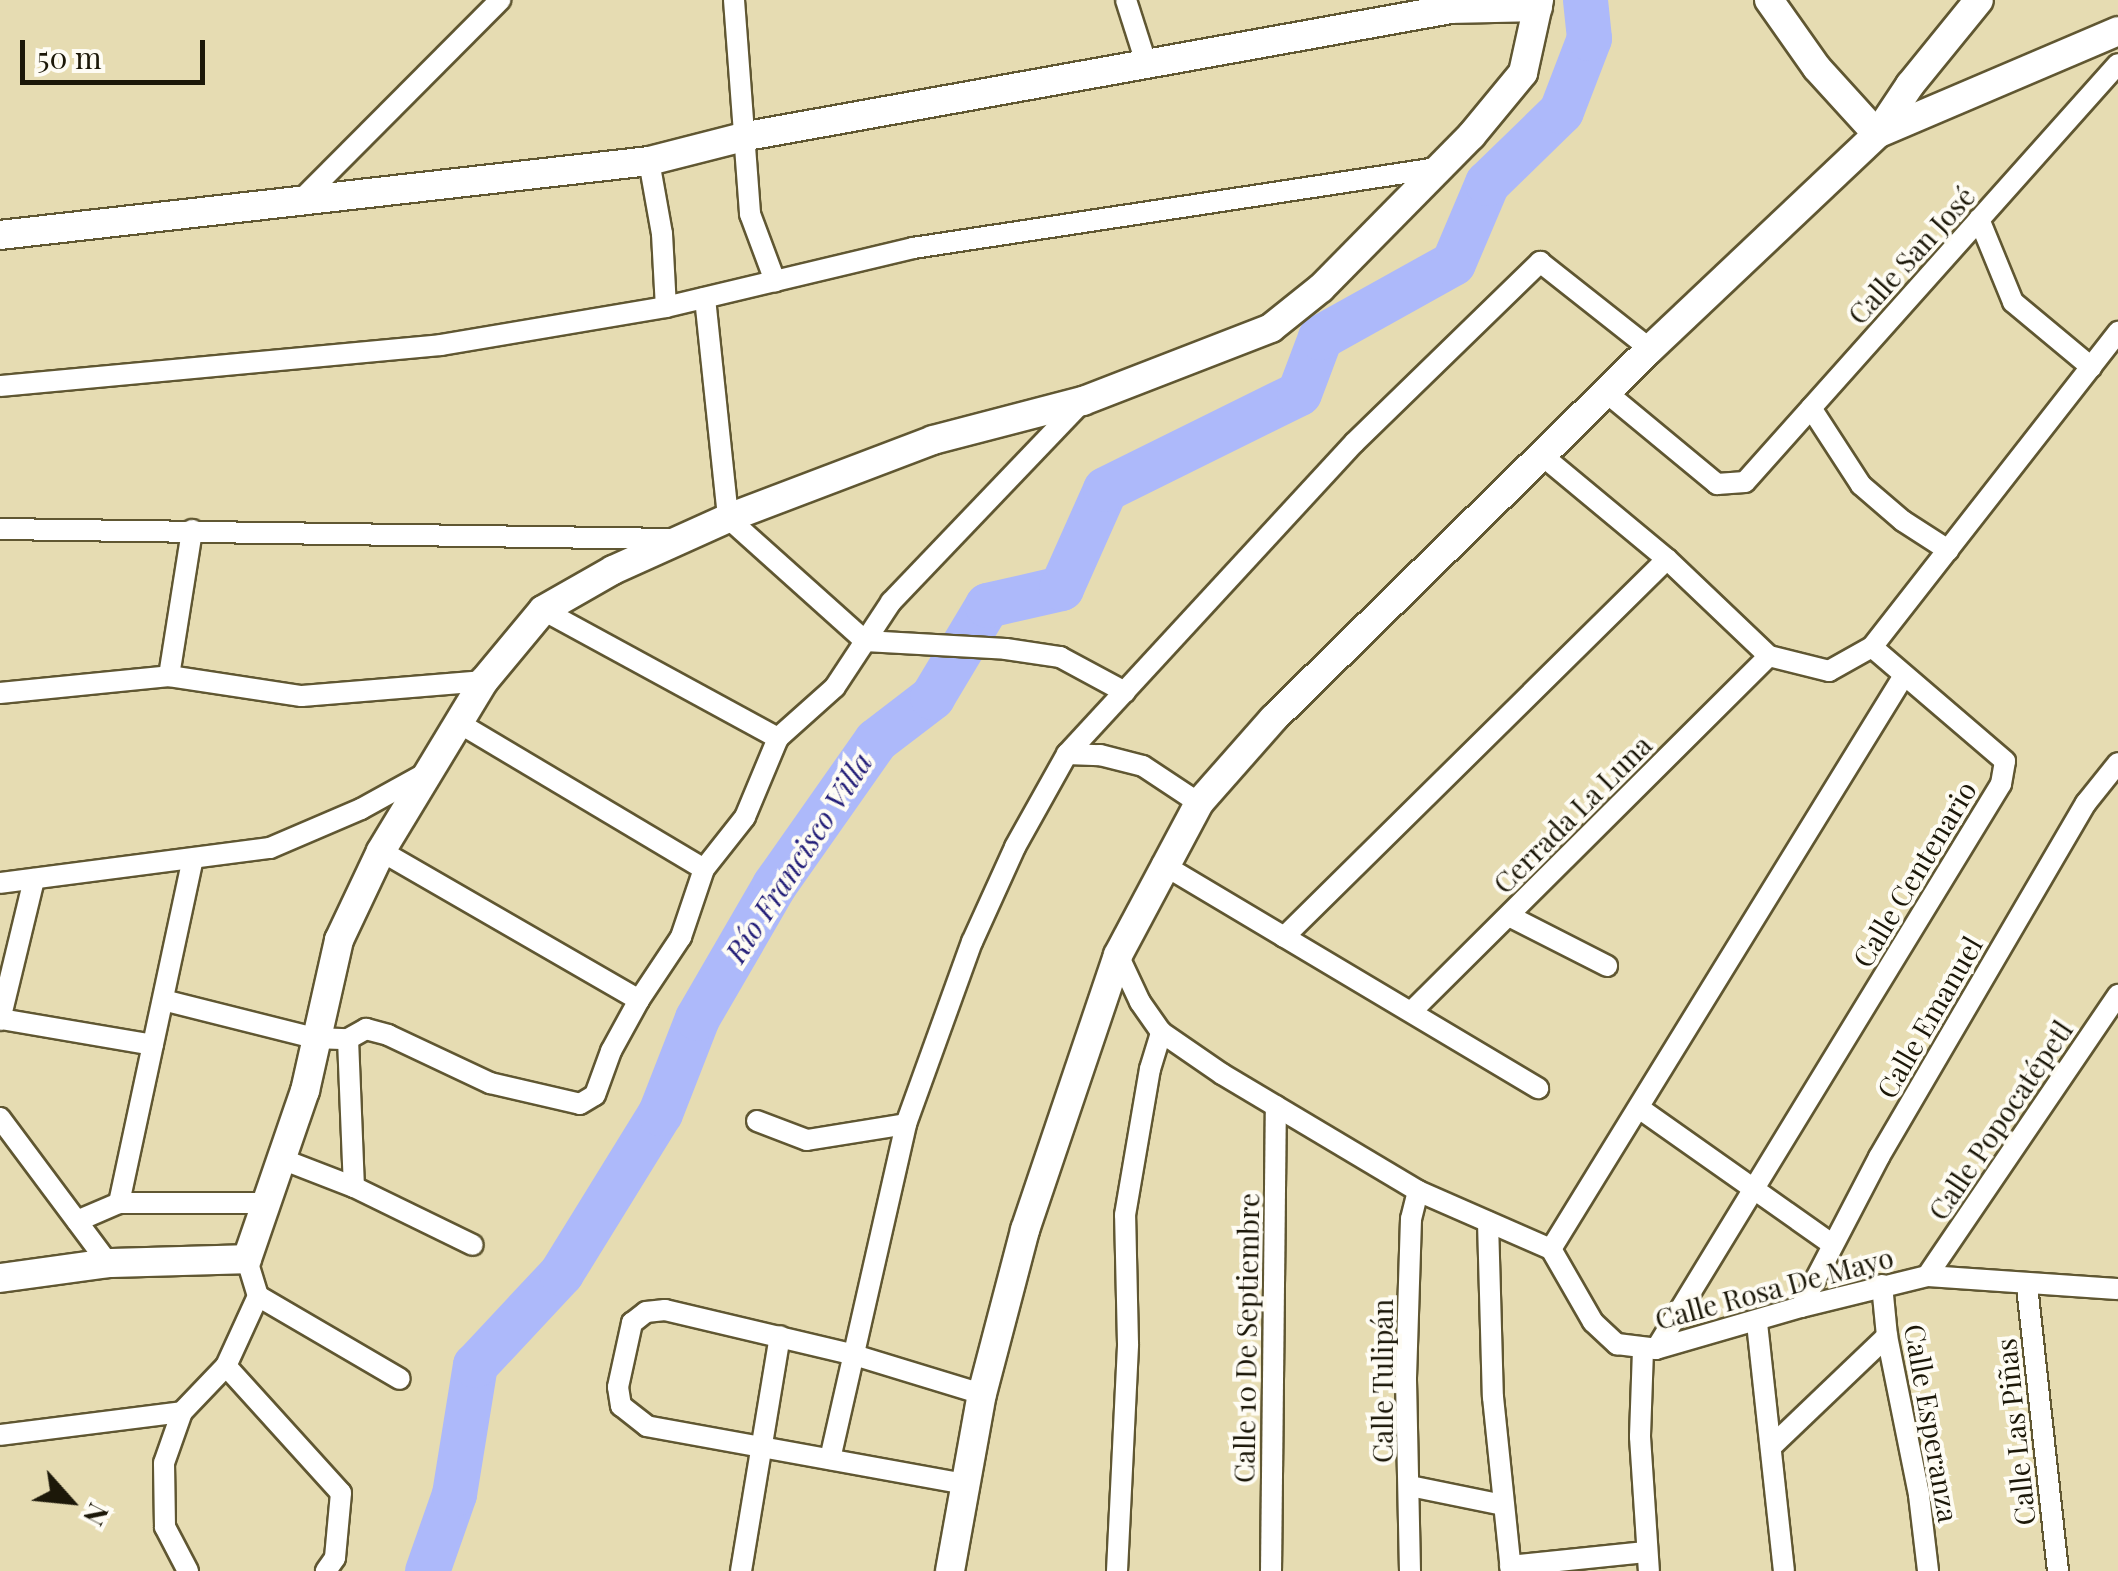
<!DOCTYPE html>
<html>
<head>
<meta charset="utf-8">
<style>
  body { margin:0 }
  #map { position:relative; width:2118px; height:1571px; overflow:hidden; background:#e6dcb2; font-family:"Playfair Display",serif }
  div>[style] { position:absolute }
  .river>* { height:45px; margin:-22.5px; padding:0 22.5px; transform-origin:22.5px; border-radius:22.5px; background:#adb9fa }
  .roads { filter:drop-shadow(2px 0 #605732) drop-shadow(-2px 0 #605732) drop-shadow(0 2px #605732) drop-shadow(0 -2px #605732) }
  .street>* { height:20px; margin:-10px; padding:0 10px; transform-origin:10px; border-radius:10px; background:#fff }
  .secondary>* { height:28px; margin:-14px; padding:0 14px; transform-origin:14px; border-radius:14px; background:#fff }
  span { translate:-50% -50%; white-space:nowrap; text-align:center; line-height:1.15; -webkit-text-stroke:8px #fefcf4; paint-order:stroke }
  .street-label { font-size:28px; color:#1c1809 }
  .water-label { font-size:30px; color:#231e78; font-style:italic }
  .north { position:absolute; left:20px; top:1451px; width:100px; height:100px; -webkit-text-stroke:8px #fefcf4; paint-order:stroke; rotate:117deg; font-size:28px; font-weight:700; line-height:40px; text-align:center; color:#1c1809 }
  .north::after { content:''; display:block; margin:auto; width:35px; height:45px; background:#1c1809; clip-path:polygon(50% 0,100% 100%,50% 72%,0 100%) }
  .scale { position:absolute; left:20px; top:40px; width:185px; height:45px; box-sizing:border-box; border:5px solid #1c1809; border-top:0; padding-left:12px; font-size:30px; line-height:35px; white-space:nowrap; color:#1c1809; -webkit-text-stroke:8px #fefcf4; paint-order:stroke }
</style>
</head>
<body>
<div id="map">
  <div class="river">
    <i style="left:427px;top:1571px;width:82px;rotate:-70.7deg"></i>
    <i style="left:454px;top:1494px;width:131px;rotate:-80.8deg"></i>
    <i style="left:475px;top:1365px;width:126px;rotate:-46.9deg"></i>
    <i style="left:561px;top:1273px;width:188px;rotate:-58.3deg"></i>
    <i style="left:660px;top:1113px;width:102px;rotate:-68.7deg"></i>
    <i style="left:697px;top:1018px;width:154px;rotate:-59.9deg"></i>
    <i style="left:774px;top:885px;width:177px;rotate:-54.9deg"></i>
    <i style="left:876px;top:740px;width:71px;rotate:-37.5deg"></i>
    <i style="left:932px;top:697px;width:107px;rotate:-59.1deg"></i>
    <i style="left:987px;top:605px;width:76px;rotate:-12.9deg"></i>
    <i style="left:1061px;top:588px;width:108px;rotate:-66deg"></i>
    <i style="left:1105px;top:489px;width:216px;rotate:-26.3deg"></i>
    <i style="left:1299px;top:393px;width:60px;rotate:-69.4deg"></i>
    <i style="left:1320px;top:337px;width:152px;rotate:-29.1deg"></i>
    <i style="left:1453px;top:263px;width:87px;rotate:-67deg"></i>
    <i style="left:1487px;top:183px;width:103px;rotate:-44.2deg"></i>
    <i style="left:1561px;top:111px;width:78px;rotate:-69deg"></i>
    <i style="left:1589px;top:38px;width:38px;rotate:-96deg"></i>
  </div>
  <div class="roads">
    <div class="street">
      <i style="left:734px;top:0;width:215px;rotate:85.7deg"></i>
      <i style="left:750px;top:214px;width:72px;rotate:69.5deg"></i>
      <i style="left:1126px;top:0;width:69px;rotate:72.3deg"></i>
      <i style="left:649px;top:161px;width:74px;rotate:79.9deg"></i>
      <i style="left:662px;top:234px;width:73px;rotate:86.9deg"></i>
      <i style="left:300px;top:201px;width:284px;rotate:-45.1deg"></i>
      <i style="left:1979px;top:219px;width:90px;rotate:67.7deg"></i>
      <i style="left:2013px;top:302px;width:102px;rotate:39.8deg"></i>
      <i style="left:705px;top:298px;width:221px;rotate:84deg"></i>
      <i style="left:728px;top:518px;width:184px;rotate:41.9deg"></i>
      <i style="left:865px;top:641px;width:141px;rotate:3.2deg"></i>
      <i style="left:1006px;top:649px;width:55px;rotate:8.4deg"></i>
      <i style="left:1060px;top:657px;width:74px;rotate:28.3deg"></i>
      <i style="left:0;top:386px;width:443px;rotate:-5.3deg"></i>
      <i style="left:441px;top:345px;width:228px;rotate:-9.6deg"></i>
      <i style="left:666px;top:307px;width:254px;rotate:-13.4deg"></i>
      <i style="left:913px;top:248px;width:530px;rotate:-8.68deg"></i>
      <i style="left:1607px;top:393px;width:143px;rotate:39.6deg"></i>
      <i style="left:1717px;top:484px;width:28px;rotate:-4deg"></i>
      <i style="left:1745px;top:482px;width:560px;rotate:-48.26deg"></i>
      <i style="left:1811px;top:408px;width:92px;rotate:57deg"></i>
      <i style="left:1861px;top:485px;width:55px;rotate:40.6deg"></i>
      <i style="left:1903px;top:521px;width:54px;rotate:32.8deg"></i>
      <i style="left:1544px;top:457px;width:160px;rotate:39.7deg"></i>
      <i style="left:1667px;top:559px;width:141px;rotate:43.6deg"></i>
      <i style="left:1769px;top:656px;width:62px;rotate:14deg"></i>
      <i style="left:1829px;top:671px;width:49px;rotate:-29.2deg"></i>
      <i style="left:0;top:529px;width:674px;rotate:0.85deg"></i>
      <i style="left:543px;top:610px;width:268px;rotate:28.6deg"></i>
      <i style="left:169px;top:676px;width:148px;rotate:-81deg"></i>
      <i style="left:0;top:693px;width:170px;rotate:-5.7deg"></i>
      <i style="left:169px;top:676px;width:134px;rotate:8.6deg"></i>
      <i style="left:302px;top:696px;width:183px;rotate:-4.7deg"></i>
      <i style="left:459px;top:723px;width:285px;rotate:30.8deg"></i>
      <i style="left:1067px;top:754px;width:33px;rotate:2deg"></i>
      <i style="left:1100px;top:755px;width:44px;rotate:14.3deg"></i>
      <i style="left:1143px;top:766px;width:67px;rotate:33.5deg"></i>
      <i style="left:381px;top:851px;width:298px;rotate:30deg"></i>
      <i style="left:1162px;top:864px;width:438px;rotate:30.8deg"></i>
      <i style="left:0;top:883px;width:272px;rotate:-7.4deg"></i>
      <i style="left:270px;top:848px;width:99px;rotate:-23.2deg"></i>
      <i style="left:361px;top:809px;width:77px;rotate:-28.9deg"></i>
      <i style="left:1509px;top:916px;width:110px;rotate:27deg"></i>
      <i style="left:1284px;top:937px;width:538px;rotate:-44.62deg"></i>
      <i style="left:1118px;top:955px;width:52px;rotate:64.9deg"></i>
      <i style="left:1140px;top:1002px;width:37px;rotate:55deg"></i>
      <i style="left:1161px;top:1032px;width:74px;rotate:34.5deg"></i>
      <i style="left:1222px;top:1074px;width:228px;rotate:30.8deg"></i>
      <i style="left:1418px;top:1191px;width:145px;rotate:23.6deg"></i>
      <i style="left:1551px;top:1249px;width:84px;rotate:60.1deg"></i>
      <i style="left:1593px;top:1322px;width:33px;rotate:43deg"></i>
      <i style="left:1617px;top:1344px;width:39px;rotate:7deg"></i>
      <i style="left:1656px;top:1349px;width:151px;rotate:-16.2deg"></i>
      <i style="left:1801px;top:1307px;width:130px;rotate:-13.8deg"></i>
      <i style="left:1927px;top:1276px;width:191px;rotate:3.9deg"></i>
      <i style="left:163px;top:1000px;width:156px;rotate:14.1deg"></i>
      <i style="left:314px;top:1038px;width:34px;rotate:2deg"></i>
      <i style="left:348px;top:1039px;width:21px;rotate:-29deg"></i>
      <i style="left:366px;top:1029px;width:23px;rotate:15deg"></i>
      <i style="left:388px;top:1035px;width:113px;rotate:25.2deg"></i>
      <i style="left:490px;top:1083px;width:92px;rotate:13.1deg"></i>
      <i style="left:580px;top:1104px;width:17px;rotate:-31deg"></i>
      <i style="left:595px;top:1095px;width:47px;rotate:-70deg"></i>
      <i style="left:611px;top:1051px;width:58px;rotate:-61.2deg"></i>
      <i style="left:639px;top:1000px;width:76px;rotate:-56.3deg"></i>
      <i style="left:681px;top:937px;width:72px;rotate:-71.3deg"></i>
      <i style="left:704px;top:869px;width:66px;rotate:-51.7deg"></i>
      <i style="left:745px;top:817px;width:86px;rotate:-67.3deg"></i>
      <i style="left:778px;top:738px;width:76px;rotate:-41.8deg"></i>
      <i style="left:835px;top:687px;width:102px;rotate:-56.6deg"></i>
      <i style="left:891px;top:602px;width:278px;rotate:-46.3deg"></i>
      <i style="left:1413px;top:1010px;width:502px;rotate:-44.84deg"></i>
      <i style="left:1px;top:1019px;width:154px;rotate:9.7deg"></i>
      <i style="left:0;top:1020px;width:145px;rotate:-76.4deg"></i>
      <i style="left:348px;top:1039px;width:148px;rotate:87.7deg"></i>
      <i style="left:1639px;top:1108px;width:237px;rotate:35.2deg"></i>
      <i style="left:0;top:1118px;width:181px;rotate:53.3deg"></i>
      <i style="left:757px;top:1121px;width:53px;rotate:20.8deg"></i>
      <i style="left:807px;top:1140px;width:100px;rotate:-9.2deg"></i>
      <i style="left:279px;top:1158px;width:80px;rotate:21.1deg"></i>
      <i style="left:354px;top:1187px;width:132px;rotate:26deg"></i>
      <i style="left:119px;top:1203px;width:352px;rotate:-77.9deg"></i>
      <i style="left:77px;top:1221px;width:46px;rotate:-23.2deg"></i>
      <i style="left:119px;top:1203px;width:146px"></i>
      <i style="left:1488px;top:1222px;width:175px;rotate:88.4deg"></i>
      <i style="left:1493px;top:1397px;width:175px;rotate:84.1deg"></i>
      <i style="left:1551px;top:1249px;width:672px;rotate:-58.39deg"></i>
      <i style="left:1927px;top:1276px;width:340px;rotate:-55.8deg"></i>
      <i style="left:1882px;top:1285px;width:51px;rotate:84.4deg"></i>
      <i style="left:1887px;top:1336px;width:162px;rotate:78.6deg"></i>
      <i style="left:1919px;top:1495px;width:77px;rotate:83.2deg"></i>
      <i style="left:2027px;top:1286px;width:287px;rotate:83.8deg"></i>
      <i style="left:258px;top:1296px;width:164px;rotate:30.3deg"></i>
      <i style="left:1801px;top:1307px;width:169px;rotate:-62.5deg"></i>
      <i style="left:1879px;top:1157px;width:410px;rotate:-59.7deg"></i>
      <i style="left:2086px;top:803px;width:51px;rotate:-51.3deg"></i>
      <i style="left:1757px;top:1323px;width:249px;rotate:83.8deg"></i>
      <i style="left:1656px;top:1349px;width:662px;rotate:-58.59deg"></i>
      <i style="left:2001px;top:784px;width:23px;rotate:-80deg"></i>
      <i style="left:2005px;top:761px;width:175px;rotate:-139.4deg"></i>
      <i style="left:1872px;top:647px;width:400px;rotate:-52deg"></i>
      <i style="left:1643px;top:1350px;width:87px;rotate:92deg"></i>
      <i style="left:1640px;top:1437px;width:134px;rotate:86.2deg"></i>
      <i style="left:226px;top:1366px;width:171px;rotate:47.8deg"></i>
      <i style="left:341px;top:1493px;width:65px;rotate:95.3deg"></i>
      <i style="left:335px;top:1558px;width:16px;rotate:125deg"></i>
      <i style="left:0;top:1435px;width:183px;rotate:-7.2deg"></i>
      <i style="left:1773px;top:1445px;width:158px;rotate:-43.7deg"></i>
      <i style="left:830px;top:1459px;width:344px;rotate:-77.2deg"></i>
      <i style="left:906px;top:1124px;width:194px;rotate:-70.1deg"></i>
      <i style="left:972px;top:942px;width:104px;rotate:-65.6deg"></i>
      <i style="left:1015px;top:847px;width:107px;rotate:-60.8deg"></i>
      <i style="left:1067px;top:754px;width:423px;rotate:-47.3deg"></i>
      <i style="left:1354px;top:443px;width:260px;rotate:-44.2deg"></i>
      <i style="left:1540px;top:262px;width:140px;rotate:38.3deg"></i>
      <i style="left:965px;top:1484px;width:323px;rotate:-169.7deg"></i>
      <i style="left:647px;top:1426px;width:33px;rotate:-142deg"></i>
      <i style="left:621px;top:1406px;width:19px;rotate:-99deg"></i>
      <i style="left:618px;top:1387px;width:66px;rotate:-77.7deg"></i>
      <i style="left:632px;top:1323px;width:18px;rotate:-38deg"></i>
      <i style="left:646px;top:1312px;width:19px;rotate:-6deg"></i>
      <i style="left:665px;top:1310px;width:191px;rotate:13.3deg"></i>
      <i style="left:851px;top:1354px;width:137px;rotate:17deg"></i>
      <i style="left:1410px;top:1486px;width:95px;rotate:11.5deg"></i>
      <i style="left:1510px;top:1566px;width:136px;rotate:-5.9deg"></i>
      <i style="left:188px;top:1571px;width:50px;rotate:-117.6deg"></i>
      <i style="left:165px;top:1527px;width:64px;rotate:-90.9deg"></i>
      <i style="left:164px;top:1463px;width:54px;rotate:-70.6deg"></i>
      <i style="left:182px;top:1412px;width:64px;rotate:-46.3deg"></i>
      <i style="left:226px;top:1366px;width:77px;rotate:-65.4deg"></i>
      <i style="left:258px;top:1296px;width:39px;rotate:-107deg"></i>
      <i style="left:741px;top:1571px;width:238px;rotate:-80.6deg"></i>
      <i style="left:1117px;top:1571px;width:227px;rotate:-87.2deg"></i>
      <i style="left:1128px;top:1344px;width:129px;rotate:-91.3deg"></i>
      <i style="left:1125px;top:1215px;width:148px;rotate:-80.3deg"></i>
      <i style="left:1150px;top:1069px;width:39px;rotate:-73deg"></i>
      <i style="left:1271px;top:1571px;width:465px;rotate:-89.4deg"></i>
      <i style="left:1410px;top:1571px;width:193px;rotate:-91.2deg"></i>
      <i style="left:1406px;top:1378px;width:159px;rotate:-88.2deg"></i>
      <i style="left:1411px;top:1219px;width:29px;rotate:-76deg"></i>
    </div>
    <div class="secondary">
      <i style="left:1769px;top:0;width:83px;rotate:54.8deg"></i>
      <i style="left:1817px;top:68px;width:89px;rotate:47.7deg"></i>
      <i style="left:1878px;top:133px;width:58px;rotate:-56.3deg"></i>
      <i style="left:1910px;top:85px;width:109px;rotate:-50.9deg"></i>
      <i style="left:0;top:235px;width:653px;rotate:-6.5deg"></i>
      <i style="left:649px;top:161px;width:101px;rotate:-14.3deg"></i>
      <i style="left:747px;top:136px;width:715px;rotate:-10.23deg"></i>
      <i style="left:1451px;top:9px;width:87px;rotate:-1.3deg"></i>
      <i style="left:0;top:1278px;width:109px;rotate:-7.9deg"></i>
      <i style="left:108px;top:1263px;width:139px;rotate:-1.6deg"></i>
      <i style="left:247px;top:1259px;width:178px;rotate:-71deg"></i>
      <i style="left:305px;top:1091px;width:155px;rotate:-77.3deg"></i>
      <i style="left:339px;top:940px;width:98px;rotate:-64.7deg"></i>
      <i style="left:381px;top:851px;width:199px;rotate:-58.8deg"></i>
      <i style="left:484px;top:681px;width:92px;rotate:-50.3deg"></i>
      <i style="left:543px;top:610px;width:81px;rotate:-29.7deg"></i>
      <i style="left:613px;top:570px;width:126px;rotate:-24.3deg"></i>
      <i style="left:728px;top:518px;width:219px;rotate:-20.8deg"></i>
      <i style="left:933px;top:440px;width:155px;rotate:-14.6deg"></i>
      <i style="left:1083px;top:401px;width:202px;rotate:-21.2deg"></i>
      <i style="left:1271px;top:328px;width:64px;rotate:-38.7deg"></i>
      <i style="left:1321px;top:288px;width:214px;rotate:-45.4deg"></i>
      <i style="left:1471px;top:136px;width:82px;rotate:-50.5deg"></i>
      <i style="left:1523px;top:73px;width:75px;rotate:-77.6deg"></i>
      <i style="left:950px;top:1571px;width:180px;rotate:-79.8deg"></i>
      <i style="left:982px;top:1394px;width:170px;rotate:-75.3deg"></i>
      <i style="left:1025px;top:1230px;width:290px;rotate:-71.3deg"></i>
      <i style="left:1118px;top:955px;width:172px;rotate:-61.9deg"></i>
      <i style="left:1199px;top:803px;width:112px;rotate:-48.6deg"></i>
      <i style="left:1273px;top:719px;width:528px;rotate:-44.46deg"></i>
      <i style="left:1650px;top:349px;width:313px;rotate:-43.4deg"></i>
      <i style="left:1877px;top:134px;width:262px;rotate:-23.1deg"></i>
    </div>
  </div>
  <div class="street-label">
    <span style="left:1911px;top:255px;rotate:-48deg">Calle San José</span>
    <span style="left:1572px;top:814px;rotate:-45deg">Cerrada La Luna</span>
    <span style="left:1914px;top:874px;rotate:-59deg">Calle Centenario</span>
    <span style="left:1929px;top:1017px;rotate:-60deg">Calle Emanuel</span>
    <span style="left:2000px;top:1120px;rotate:-56deg">Calle Popocatépetl</span>
    <span style="left:1774px;top:1288px;rotate:-15deg">Calle Rosa De Mayo</span>
    <span style="left:1246px;top:1338px;rotate:-89deg">Calle 10 De Septiembre</span>
    <span style="left:1382px;top:1381px;rotate:-90deg">Calle Tulipán</span>
    <span style="left:1932px;top:1423px;rotate:80deg">Calle Esperanza</span>
    <span style="left:2015px;top:1432px;rotate:-96deg">Calle Las Piñas</span>
  </div>
  <div class="water-label">
    <span style="left:798px;top:857px;rotate:-57deg">Río Francisco Villa</span>
  </div>
  <div class="north">N</div>
  <div class="scale">50 m</div>
</div>
</body>
</html>
